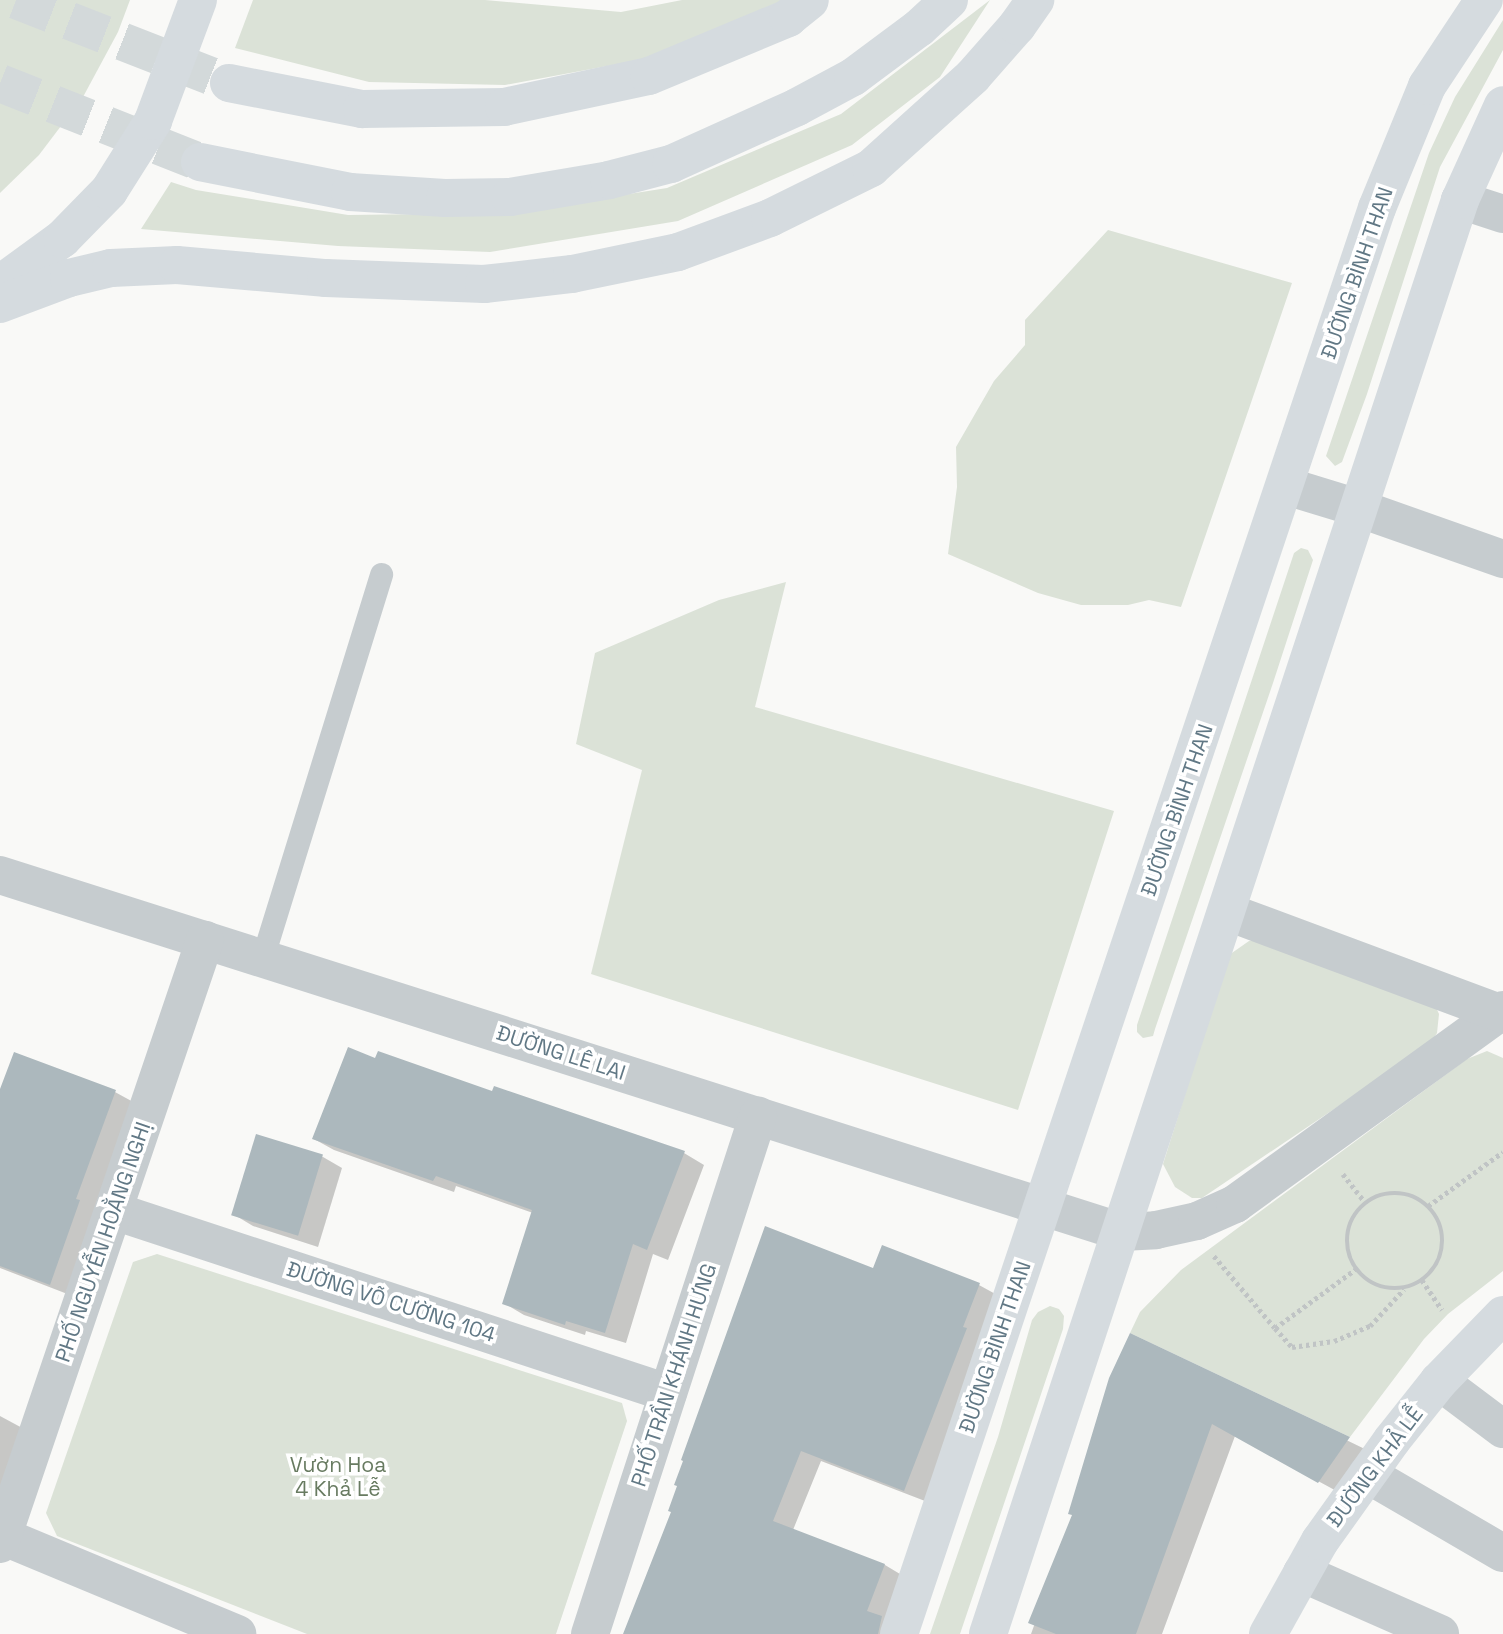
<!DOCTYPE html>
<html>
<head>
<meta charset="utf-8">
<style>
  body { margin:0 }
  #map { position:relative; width:1503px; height:1634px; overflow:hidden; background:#f9f9f7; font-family:"Space Grotesk",sans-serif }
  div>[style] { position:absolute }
  .green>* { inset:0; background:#dbe2d7 }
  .shadow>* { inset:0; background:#0003 }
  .building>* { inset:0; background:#acb8bd; transform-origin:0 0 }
  .highway-tunnel>* { height:38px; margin-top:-19px; transform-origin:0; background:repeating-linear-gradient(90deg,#d3d9da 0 38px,transparent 0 57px) }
  .path>* { height:4.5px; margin-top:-2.25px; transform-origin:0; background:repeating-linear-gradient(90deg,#c0c4c5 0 3.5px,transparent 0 7px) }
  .path>.ring { margin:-2.25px; padding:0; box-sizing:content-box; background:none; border:4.5px solid #c0c4c5; border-radius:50% }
  .lane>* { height:23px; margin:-11.5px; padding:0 11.5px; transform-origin:11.5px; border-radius:11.5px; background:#c6cccf }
  .street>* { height:38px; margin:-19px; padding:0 19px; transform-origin:19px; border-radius:19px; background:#c6cccf }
  .secondary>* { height:38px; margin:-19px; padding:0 19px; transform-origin:19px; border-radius:19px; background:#d5dbdf }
  .highway>* { height:38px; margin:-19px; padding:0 19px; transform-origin:19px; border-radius:19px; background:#d5dbdf }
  span { translate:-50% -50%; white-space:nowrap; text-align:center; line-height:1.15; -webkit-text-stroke:7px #fff; paint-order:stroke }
  .street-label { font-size:21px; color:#617885 }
  .park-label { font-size:21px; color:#687b61 }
</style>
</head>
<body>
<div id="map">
  <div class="green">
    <i style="clip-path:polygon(0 0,130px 0,118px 32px,83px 97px,39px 155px,0 193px)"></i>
    <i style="clip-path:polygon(253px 0,485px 0,621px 12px,682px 0,784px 0,645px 59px,505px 85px,369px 82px,235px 48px)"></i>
    <i style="clip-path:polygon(990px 0,940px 77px,852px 145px,678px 221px,490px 252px,338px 246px,141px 229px,171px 182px,196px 190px,348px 215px,509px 213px,667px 188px,841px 114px)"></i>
    <i style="clip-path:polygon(1503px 20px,1503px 50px,1440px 167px,1367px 394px,1342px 462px,1335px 466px,1326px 456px,1429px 153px,1455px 97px)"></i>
    <i style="clip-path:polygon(1108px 230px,1292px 283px,1181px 607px,1149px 600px,1128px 605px,1081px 605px,1038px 593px,948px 554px,957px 487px,956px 447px,994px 381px,1025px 345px,1025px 320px)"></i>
    <i style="clip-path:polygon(1301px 548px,1308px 550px,1313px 560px,1273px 683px,1155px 1029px,1153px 1036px,1143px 1038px,1137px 1032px,1137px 1025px,1294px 553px)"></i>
    <i style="clip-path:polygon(786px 582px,755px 707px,1114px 811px,1018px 1110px,591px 974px,642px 770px,576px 744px,595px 653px,719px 600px)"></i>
    <i style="clip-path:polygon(1262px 939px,1432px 999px,1439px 1014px,1437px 1033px,1429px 1045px,1202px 1198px,1192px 1198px,1175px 1187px,1163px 1164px,1229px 955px,1249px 941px)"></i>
    <i style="clip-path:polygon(1487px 1051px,1503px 1058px,1503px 1271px,1448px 1314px,1424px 1339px,1350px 1437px,1130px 1333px,1140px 1312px,1181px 1270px,1467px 1059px)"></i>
    <i style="clip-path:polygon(157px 1254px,622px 1403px,627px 1421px,556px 1634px,307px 1634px,57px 1536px,46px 1513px,133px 1262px)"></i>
    <i style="clip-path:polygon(1050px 1306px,1059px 1309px,1064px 1316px,1063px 1329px,960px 1634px,930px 1634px,998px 1437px,1032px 1320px,1038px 1312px)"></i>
  </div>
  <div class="shadow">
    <i style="clip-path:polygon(376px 1060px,493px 1093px,495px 1088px,684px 1153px,704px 1165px,668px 1260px,653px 1254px,626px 1343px,586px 1331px,585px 1335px,524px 1315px,504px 1303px,533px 1213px,456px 1186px,454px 1192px,334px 1150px,314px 1139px)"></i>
    <i style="clip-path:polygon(115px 1092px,135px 1103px,70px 1295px,0 1268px,0 1093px)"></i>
    <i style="clip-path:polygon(257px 1136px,323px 1157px,342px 1168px,318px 1247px,253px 1226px,233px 1214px)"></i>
    <i style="clip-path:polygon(874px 1270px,979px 1285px,999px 1296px,925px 1501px,821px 1461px,793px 1530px,885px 1565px,905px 1577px,893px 1634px,627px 1634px)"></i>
    <i style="clip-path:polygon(1130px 1335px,1371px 1452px,1342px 1494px,1235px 1436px,1162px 1634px,1031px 1634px,1074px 1515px)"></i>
    <i style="clip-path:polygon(0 1416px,26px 1430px,0 1498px)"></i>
  </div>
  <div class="building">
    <i style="clip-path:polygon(348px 1047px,375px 1058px,378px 1051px,492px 1091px,494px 1086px,685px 1151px,647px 1250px,633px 1244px,605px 1333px,566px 1321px,565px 1325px,502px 1304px,532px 1210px,436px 1176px,433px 1181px,312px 1139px)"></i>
    <i style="clip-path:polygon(14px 1052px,116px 1090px,76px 1199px,80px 1200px,50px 1285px,0 1266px,0 1089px)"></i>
    <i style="left:256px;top:1134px;width:70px;height:85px;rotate:17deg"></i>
    <i style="clip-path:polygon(765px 1226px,873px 1268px,882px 1245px,980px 1283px,963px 1327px,967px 1328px,904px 1491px,801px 1451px,773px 1521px,885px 1564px,867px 1611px,882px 1616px,878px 1634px,623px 1634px,671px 1512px,668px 1511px,677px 1486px,674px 1485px,683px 1461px,681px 1460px)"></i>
    <i style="clip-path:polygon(1130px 1333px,1350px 1437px,1318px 1483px,1212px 1424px,1136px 1634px,1056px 1634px,1028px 1623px,1072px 1515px,1068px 1514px,1109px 1378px)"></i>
  </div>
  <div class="highway-tunnel">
    <i style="left:16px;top:0;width:229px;rotate:21.3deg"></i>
    <i style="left:0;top:83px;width:215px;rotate:21.6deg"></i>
  </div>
  <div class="path">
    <i style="left:1343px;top:1174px;width:37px;rotate:52deg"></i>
    <i class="ring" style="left:1347px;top:1193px;width:91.5px;height:91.5px"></i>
    <i style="left:1428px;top:1206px;width:92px;rotate:-35.8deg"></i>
    <i style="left:1214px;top:1256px;width:94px;rotate:49.7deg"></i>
    <i style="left:1275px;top:1328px;width:100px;rotate:-36.1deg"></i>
    <i style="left:1422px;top:1280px;width:36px;rotate:56deg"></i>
    <i style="left:1275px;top:1328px;width:25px;rotate:48deg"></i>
    <i style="left:1292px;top:1347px;width:42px;rotate:-8.1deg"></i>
    <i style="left:1334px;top:1341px;width:39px;rotate:-23deg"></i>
    <i style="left:1370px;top:1326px;width:50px;rotate:-47.4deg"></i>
  </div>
  <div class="lane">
    <i style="left:262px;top:959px;width:403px;rotate:-72.8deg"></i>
  </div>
  <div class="street">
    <i style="left:1460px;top:200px;width:45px;rotate:18deg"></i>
    <i style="left:1286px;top:486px;width:75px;rotate:17deg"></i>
    <i style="left:1358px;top:508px;width:154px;rotate:19.4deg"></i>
    <i style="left:0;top:875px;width:1177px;rotate:17.65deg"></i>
    <i style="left:1122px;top:1232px;width:34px;rotate:-3deg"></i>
    <i style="left:1156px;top:1230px;width:42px;rotate:-12.4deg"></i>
    <i style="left:1197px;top:1221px;width:42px;rotate:-24.1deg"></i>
    <i style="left:1235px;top:1204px;width:331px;rotate:-35.9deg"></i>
    <i style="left:1228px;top:912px;width:293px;rotate:20.4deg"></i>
    <i style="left:114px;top:1211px;width:583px;rotate:18.19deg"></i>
    <i style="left:1439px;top:1381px;width:80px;rotate:36.9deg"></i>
    <i style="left:1367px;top:1474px;width:157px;rotate:30.2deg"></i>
    <i style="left:2px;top:1536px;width:255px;rotate:22.6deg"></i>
    <i style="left:0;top:1544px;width:638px;rotate:-71.25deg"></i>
    <i style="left:1302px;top:1573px;width:151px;rotate:23.8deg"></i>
    <i style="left:590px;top:1634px;width:545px;rotate:-72.03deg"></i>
  </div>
  <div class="secondary">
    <i style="left:0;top:284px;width:77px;rotate:-36deg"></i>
    <i style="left:62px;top:239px;width:67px;rotate:-45.6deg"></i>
    <i style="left:109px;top:191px;width:83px;rotate:-57.8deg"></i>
    <i style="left:153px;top:121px;width:129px;rotate:-69.6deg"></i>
    <i style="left:899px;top:1634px;width:1504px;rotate:-71.47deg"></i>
    <i style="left:1377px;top:208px;width:132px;rotate:-67.7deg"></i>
    <i style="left:1427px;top:86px;width:103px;rotate:-56.5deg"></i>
    <i style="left:988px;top:1634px;width:1510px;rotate:-71.78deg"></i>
    <i style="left:1460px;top:200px;width:104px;rotate:-65.6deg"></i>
    <i style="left:1268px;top:1634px;width:107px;rotate:-60.8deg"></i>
    <i style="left:1320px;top:1541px;width:124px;rotate:-54.5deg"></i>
    <i style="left:1392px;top:1440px;width:75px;rotate:-51.5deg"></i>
    <i style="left:1439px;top:1381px;width:92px;rotate:-45.9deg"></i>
  </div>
  <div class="highway">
    <i style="left:229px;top:83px;width:136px;rotate:11.1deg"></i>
    <i style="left:362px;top:109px;width:142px;rotate:-0.8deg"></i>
    <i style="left:504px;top:107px;width:148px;rotate:-12.1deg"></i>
    <i style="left:649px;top:76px;width:151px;rotate:-22.6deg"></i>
    <i style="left:788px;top:18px;width:28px;rotate:-39deg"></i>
    <i style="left:200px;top:162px;width:153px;rotate:11.3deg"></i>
    <i style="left:350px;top:192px;width:95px;rotate:3.6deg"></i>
    <i style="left:445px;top:198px;width:65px;rotate:-0.9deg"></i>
    <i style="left:510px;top:197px;width:100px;rotate:-9.7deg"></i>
    <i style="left:609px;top:180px;width:64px;rotate:-14.5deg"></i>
    <i style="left:671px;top:164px;width:138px;rotate:-24.3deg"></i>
    <i style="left:797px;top:107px;width:64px;rotate:-28.2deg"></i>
    <i style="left:853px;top:77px;width:82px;rotate:-36.6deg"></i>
    <i style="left:919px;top:28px;width:41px;rotate:-43deg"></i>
    <i style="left:0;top:304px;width:74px;rotate:-20.6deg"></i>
    <i style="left:69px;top:278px;width:43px;rotate:-13.4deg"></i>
    <i style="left:111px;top:268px;width:66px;rotate:-2.6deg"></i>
    <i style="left:177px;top:265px;width:150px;rotate:5deg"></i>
    <i style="left:326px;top:278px;width:158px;rotate:2.2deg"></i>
    <i style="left:484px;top:284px;width:89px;rotate:-6.5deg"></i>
    <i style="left:572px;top:274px;width:108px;rotate:-11.7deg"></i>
    <i style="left:678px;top:252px;width:98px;rotate:-20.3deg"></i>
    <i style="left:770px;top:218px;width:113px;rotate:-26.3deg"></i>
    <i style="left:871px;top:168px;width:137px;rotate:-42deg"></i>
    <i style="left:973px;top:76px;width:67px;rotate:-48.7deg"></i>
    <i style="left:1017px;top:26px;width:32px;rotate:-55deg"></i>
  </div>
  <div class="street-label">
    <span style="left:1357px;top:273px;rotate:-71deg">ĐƯỜNG BÌNH THAN</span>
    <span style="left:1177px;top:810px;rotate:-71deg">ĐƯỜNG BÌNH THAN</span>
    <span style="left:561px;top:1053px;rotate:18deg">ĐƯỜNG LÊ LAI</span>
    <span style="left:103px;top:1242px;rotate:-71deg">PHỐ NGUYỄN HOẰNG NGHỊ</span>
    <span style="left:391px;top:1302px;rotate:18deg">ĐƯỜNG VÕ CƯỜNG 104</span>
    <span style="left:995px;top:1347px;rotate:-71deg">ĐƯỜNG BÌNH THAN</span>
    <span style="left:674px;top:1375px;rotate:-72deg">PHỐ TRẦN KHÁNH HƯNG</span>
    <span style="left:1375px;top:1467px;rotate:-53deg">ĐƯỜNG KHẢ LỄ</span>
  </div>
  <div class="park-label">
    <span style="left:338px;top:1477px">Vườn Hoa<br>4 Khả Lễ</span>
  </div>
</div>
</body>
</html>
